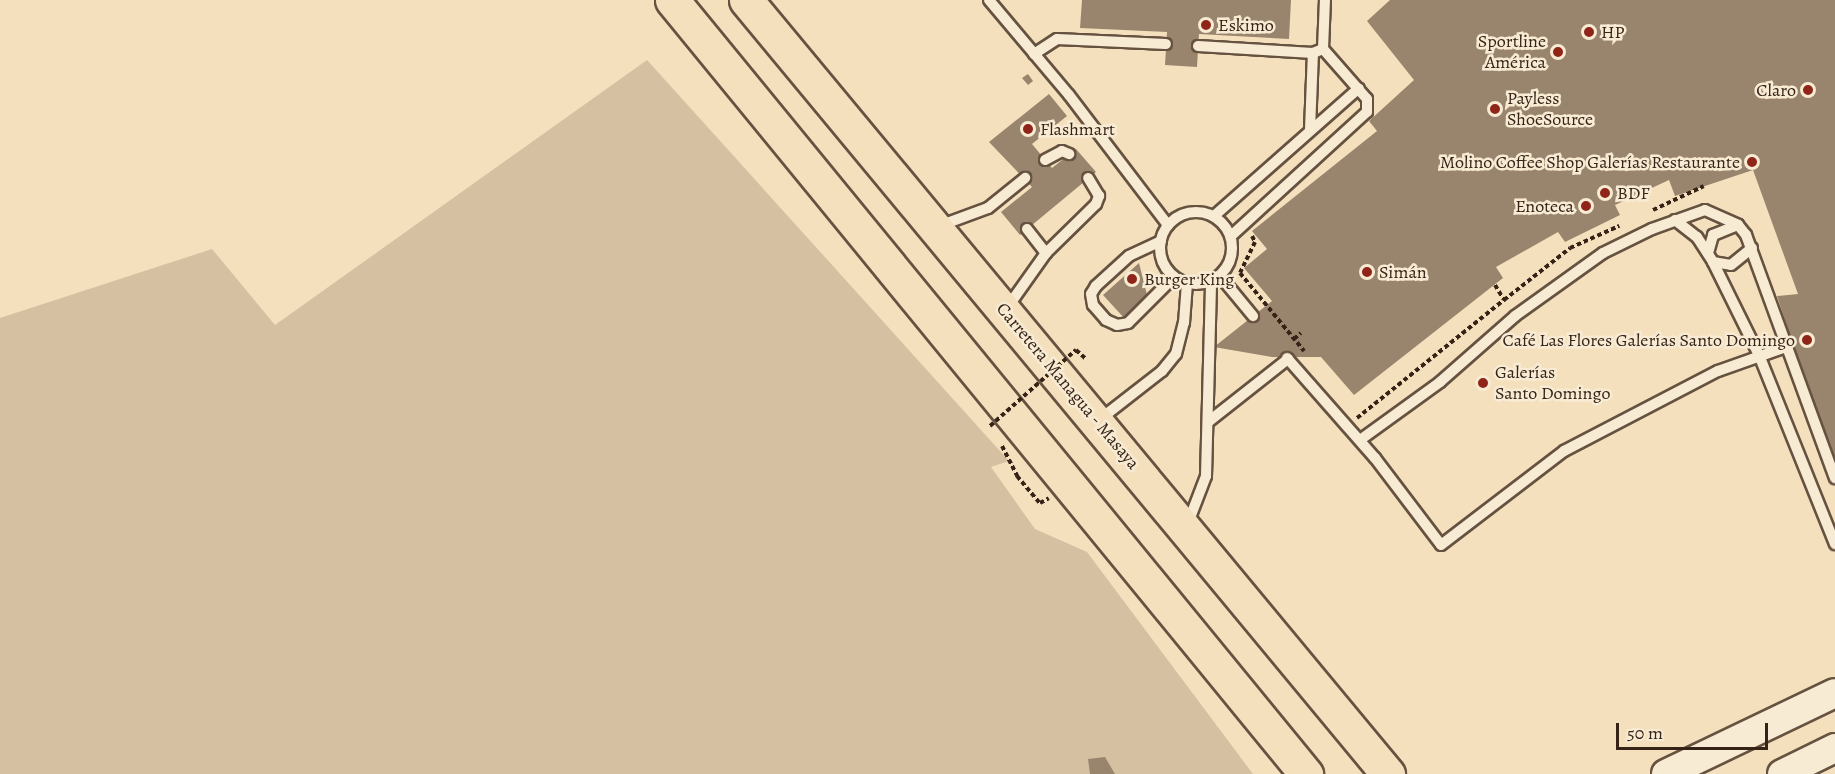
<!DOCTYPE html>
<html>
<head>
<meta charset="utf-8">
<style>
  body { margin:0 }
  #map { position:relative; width:1835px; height:774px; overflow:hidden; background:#f5e0bd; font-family:Alegreya,serif }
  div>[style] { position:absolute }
  .green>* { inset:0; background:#d5c0a1 }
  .building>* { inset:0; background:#99856d }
  .path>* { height:4px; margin-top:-2px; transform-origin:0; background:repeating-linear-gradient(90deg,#362317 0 4.5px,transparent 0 7.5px) }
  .roads { filter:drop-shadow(2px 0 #665240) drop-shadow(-2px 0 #665240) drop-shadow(0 2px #665240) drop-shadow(0 -2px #665240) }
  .lane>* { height:10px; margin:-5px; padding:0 5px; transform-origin:5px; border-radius:5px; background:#f8ebd4 }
  .lane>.ring { margin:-5px; padding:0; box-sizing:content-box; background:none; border:10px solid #f8ebd4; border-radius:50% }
  .secondary>* { height:28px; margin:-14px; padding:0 14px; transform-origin:14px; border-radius:14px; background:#f8ebd4 }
  .highway>* { height:33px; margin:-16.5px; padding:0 16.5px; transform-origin:16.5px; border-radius:16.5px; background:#f5e0bd }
  .path-bridge>* { height:4px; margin-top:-2px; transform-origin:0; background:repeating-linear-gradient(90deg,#362317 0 4.5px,transparent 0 7.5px) }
  .dots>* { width:16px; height:16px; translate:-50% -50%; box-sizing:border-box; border:3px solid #f8ebd4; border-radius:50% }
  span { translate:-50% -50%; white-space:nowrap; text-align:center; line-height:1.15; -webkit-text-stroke:5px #f8ebd4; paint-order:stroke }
  .poi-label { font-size:18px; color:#362317 }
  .left { translate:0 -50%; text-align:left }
  .right { translate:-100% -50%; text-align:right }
  .street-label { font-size:18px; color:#362317 }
  .scale { position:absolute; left:1616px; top:723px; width:152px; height:27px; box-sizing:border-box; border:3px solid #362317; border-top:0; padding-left:8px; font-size:18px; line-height:21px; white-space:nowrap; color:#362317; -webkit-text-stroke:4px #f8ebd4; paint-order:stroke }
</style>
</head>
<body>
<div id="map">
  <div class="green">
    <i style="clip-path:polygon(647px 60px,1009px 461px,991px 467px,1035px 529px,1087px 552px,1253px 774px,0 774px,0 318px,212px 249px,275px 325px)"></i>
  </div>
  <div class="building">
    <i style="clip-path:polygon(1082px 0,1291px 0,1289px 39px,1199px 34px,1197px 67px,1165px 65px,1167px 32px,1080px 28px)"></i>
    <i style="clip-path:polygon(1390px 0,1835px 0,1835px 472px,1777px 296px,1798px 294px,1753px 170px,1675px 196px,1669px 180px,1615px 205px,1620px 215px,1565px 242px,1558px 232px,1496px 267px,1503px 278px,1354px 395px,1321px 357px,1272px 357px,1214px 347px,1272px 301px,1244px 268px,1267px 249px,1252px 231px,1377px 131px,1369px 121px,1414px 80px,1367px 21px)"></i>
    <i style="clip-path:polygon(1028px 74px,1033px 81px,1028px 85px,1022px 78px)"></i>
    <i style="clip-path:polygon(1049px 94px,1067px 116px,1032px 144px,1052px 168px,1076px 149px,1096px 172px,1020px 235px,1001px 212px,1032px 187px,989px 142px)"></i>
    <i style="clip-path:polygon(1139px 263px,1148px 299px,1125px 319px,1103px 295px)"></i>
    <i style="clip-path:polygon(1105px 757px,1115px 774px,1090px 774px,1088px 759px)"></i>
  </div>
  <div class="path">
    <i style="left:1653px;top:210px;width:56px;rotate:-25.2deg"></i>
    <i style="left:1252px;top:236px;width:7px;rotate:63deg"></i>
    <i style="left:1255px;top:242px;width:34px;rotate:116deg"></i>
    <i style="left:1240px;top:273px;width:101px;rotate:50.6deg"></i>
    <i style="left:1495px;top:285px;width:17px;rotate:59deg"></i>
    <i style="left:1504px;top:300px;width:84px;rotate:-38.2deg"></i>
    <i style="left:1570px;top:248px;width:54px;rotate:-24.2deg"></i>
    <i style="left:1294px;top:339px;width:9px;rotate:-41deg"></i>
    <i style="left:1076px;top:350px;width:15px;rotate:42deg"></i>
    <i style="left:1357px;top:418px;width:189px;rotate:-38.8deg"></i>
    <i style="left:1002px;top:446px;width:34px;rotate:63deg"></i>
    <i style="left:1017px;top:476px;width:35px;rotate:50deg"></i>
    <i style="left:1040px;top:503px;width:10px;rotate:-29deg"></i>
  </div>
  <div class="roads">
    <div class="lane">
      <i style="left:989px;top:0;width:124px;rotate:49.9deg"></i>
      <i style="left:1069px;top:95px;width:163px;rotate:52.7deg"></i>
      <i style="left:1198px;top:46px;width:115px;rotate:3.5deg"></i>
      <i style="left:1313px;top:53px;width:11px;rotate:-22deg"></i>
      <i style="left:1323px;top:49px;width:49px;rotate:-87.7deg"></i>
      <i style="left:1034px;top:54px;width:27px;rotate:-33deg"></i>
      <i style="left:1057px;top:39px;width:109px;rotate:2.6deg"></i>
      <i style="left:1310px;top:130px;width:77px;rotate:-87.8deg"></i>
      <i style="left:1045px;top:160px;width:19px;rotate:-28deg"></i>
      <i style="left:1062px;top:151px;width:8px;rotate:23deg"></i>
      <i class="ring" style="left:1160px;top:212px;width:62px;height:62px"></i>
      <i style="left:1214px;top:216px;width:193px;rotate:-41.4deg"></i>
      <i style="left:1675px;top:220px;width:28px;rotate:38deg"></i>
      <i style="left:1697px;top:237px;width:30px;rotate:57deg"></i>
      <i style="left:1713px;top:262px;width:104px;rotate:63.7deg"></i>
      <i style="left:1759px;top:355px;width:204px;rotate:68.1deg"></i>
      <i style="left:939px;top:226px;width:52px;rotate:-20.2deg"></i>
      <i style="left:988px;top:208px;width:48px;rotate:-39deg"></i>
      <i style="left:1027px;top:229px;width:31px;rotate:52deg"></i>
      <i style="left:1231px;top:236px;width:184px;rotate:-42.4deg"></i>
      <i style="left:1367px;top:112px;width:13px;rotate:-90deg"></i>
      <i style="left:1367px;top:99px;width:67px;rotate:-131.3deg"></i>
      <i style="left:1161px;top:241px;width:35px;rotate:155deg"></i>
      <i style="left:1129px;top:256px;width:45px;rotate:137.7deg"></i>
      <i style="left:1096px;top:286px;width:9px;rotate:122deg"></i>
      <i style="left:1091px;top:294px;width:11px;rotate:80deg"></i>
      <i style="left:1093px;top:305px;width:20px;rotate:49deg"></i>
      <i style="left:1106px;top:320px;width:12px;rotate:24deg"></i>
      <i style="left:1117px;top:325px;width:11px;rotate:-10deg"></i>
      <i style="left:1128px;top:323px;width:65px;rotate:-45deg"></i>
      <i style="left:1708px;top:253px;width:19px;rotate:-74deg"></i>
      <i style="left:1713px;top:235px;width:27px;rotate:-22deg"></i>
      <i style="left:1713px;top:262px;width:18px;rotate:9deg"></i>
      <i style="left:1731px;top:265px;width:27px;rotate:-39deg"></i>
      <i style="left:1220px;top:276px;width:52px;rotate:50.5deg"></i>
      <i style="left:1007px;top:308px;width:67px;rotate:-54.7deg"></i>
      <i style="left:1046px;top:253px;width:70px;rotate:-44.4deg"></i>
      <i style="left:1096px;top:204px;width:9px;rotate:-69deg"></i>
      <i style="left:1099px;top:196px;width:21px;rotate:-121deg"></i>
      <i style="left:1287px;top:358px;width:133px;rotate:48.7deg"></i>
      <i style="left:1375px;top:458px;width:109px;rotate:52.8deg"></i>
      <i style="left:1441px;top:545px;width:155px;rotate:-37.4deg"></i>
      <i style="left:1564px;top:451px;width:174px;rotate:-27.5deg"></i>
      <i style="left:1718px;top:371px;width:72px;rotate:-19.4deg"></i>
      <i style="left:1099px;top:420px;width:80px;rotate:-37.9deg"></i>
      <i style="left:1162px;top:371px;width:22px;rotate:-51deg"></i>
      <i style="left:1176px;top:354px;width:32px;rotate:-76deg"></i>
      <i style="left:1184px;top:323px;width:40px;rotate:-85.7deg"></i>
      <i style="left:1208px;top:422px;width:102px;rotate:-38.2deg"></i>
      <i style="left:1360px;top:440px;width:99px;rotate:-35.9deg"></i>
      <i style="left:1440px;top:382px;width:100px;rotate:-41.3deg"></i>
      <i style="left:1515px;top:316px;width:108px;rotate:-35.6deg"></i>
      <i style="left:1603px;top:253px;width:55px;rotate:-26.1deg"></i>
      <i style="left:1652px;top:229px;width:56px;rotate:-19.7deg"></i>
      <i style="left:1705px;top:210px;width:36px;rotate:24deg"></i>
      <i style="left:1738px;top:225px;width:13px;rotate:51deg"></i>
      <i style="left:1746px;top:235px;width:259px;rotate:69.9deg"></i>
      <i style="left:1188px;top:523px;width:50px;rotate:-69deg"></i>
      <i style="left:1206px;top:476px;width:195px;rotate:-88.5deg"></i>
    </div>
    <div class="secondary">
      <i style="left:1666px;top:774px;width:187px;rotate:-25.6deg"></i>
      <i style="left:1782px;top:774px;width:59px;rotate:-26.1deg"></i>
    </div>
    <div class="highway">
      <i style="left:672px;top:0;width:1001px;rotate:50.68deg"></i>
      <i style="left:746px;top:0;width:1006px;rotate:50.33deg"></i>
    </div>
  </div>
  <div class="path-bridge">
    <i style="left:990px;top:426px;width:115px;rotate:-41.5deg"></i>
  </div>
  <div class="dots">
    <i style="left:1206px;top:25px;background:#8f2418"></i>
    <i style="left:1589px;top:32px;background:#8f2418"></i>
    <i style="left:1558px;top:52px;background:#8f2418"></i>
    <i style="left:1808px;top:90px;background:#8f2418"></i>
    <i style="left:1495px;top:109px;background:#8f2418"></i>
    <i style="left:1028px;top:129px;background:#8f2418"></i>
    <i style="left:1752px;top:162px;background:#8f2418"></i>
    <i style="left:1605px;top:193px;background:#8f2418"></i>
    <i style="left:1586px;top:206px;background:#8f2418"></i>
    <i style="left:1367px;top:272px;background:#8f2418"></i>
    <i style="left:1132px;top:279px;background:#8f2418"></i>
    <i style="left:1807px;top:340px;background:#8f2418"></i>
    <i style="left:1483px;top:383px;background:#8f2418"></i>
  </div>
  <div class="poi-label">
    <span class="left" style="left:1218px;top:25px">Eskimo</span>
    <span class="left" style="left:1601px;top:32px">HP</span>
    <span class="right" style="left:1546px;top:52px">Sportline<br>América</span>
    <span class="right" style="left:1796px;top:90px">Claro</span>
    <span class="left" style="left:1507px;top:109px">Payless<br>ShoeSource</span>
    <span class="left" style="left:1040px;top:129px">Flashmart</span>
    <span class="right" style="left:1740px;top:162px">Molino Coffee Shop Galerías Restaurante</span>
    <span class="left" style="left:1617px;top:193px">BDF</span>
    <span class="right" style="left:1574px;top:206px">Enoteca</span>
    <span class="left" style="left:1379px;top:272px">Simán</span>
    <span class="left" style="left:1144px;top:279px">Burger King</span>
    <span class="right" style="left:1795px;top:340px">Café Las Flores Galerías Santo Domingo</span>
    <span class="left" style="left:1495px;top:383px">Galerías<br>Santo Domingo</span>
  </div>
  <div class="street-label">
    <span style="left:1068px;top:386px;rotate:50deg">Carretera Managua - Masaya</span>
  </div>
  <div class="scale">50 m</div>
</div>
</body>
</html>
